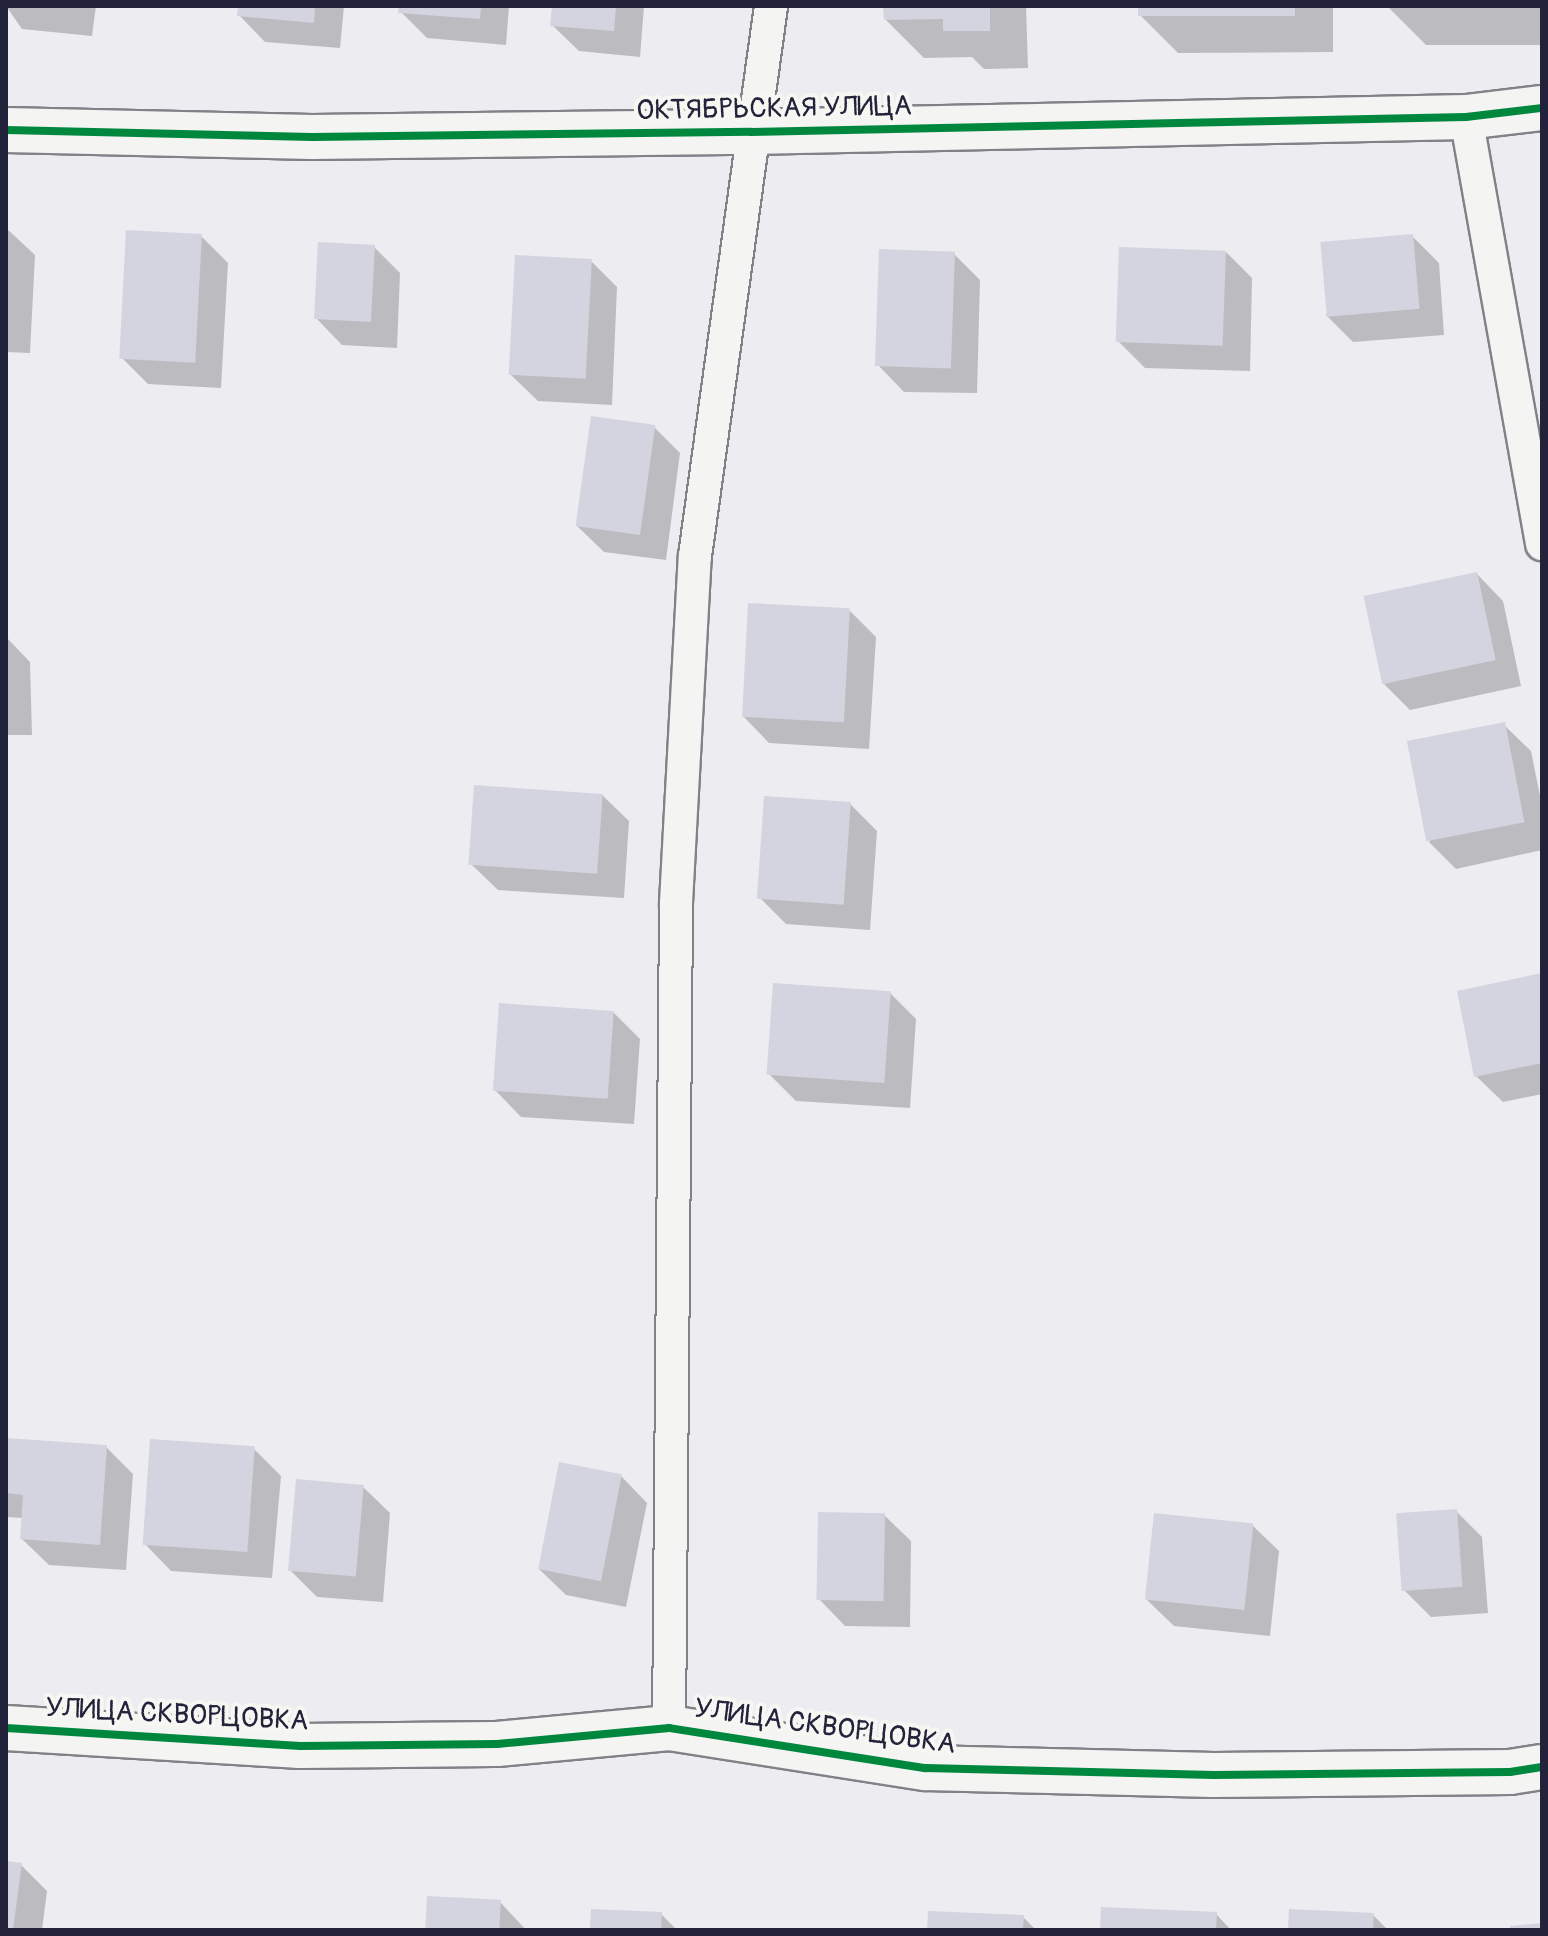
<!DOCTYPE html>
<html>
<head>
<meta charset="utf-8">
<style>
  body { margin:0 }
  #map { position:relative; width:1548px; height:1936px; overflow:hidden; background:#ececf1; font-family:Pangolin,sans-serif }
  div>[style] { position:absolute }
  .shadow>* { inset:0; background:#0003 }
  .building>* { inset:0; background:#d3d4df; transform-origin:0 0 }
  .roads { filter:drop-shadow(2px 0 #818188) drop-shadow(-2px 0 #818188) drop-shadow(0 2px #818188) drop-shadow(0 -2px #818188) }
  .lane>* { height:32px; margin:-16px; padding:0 16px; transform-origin:16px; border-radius:16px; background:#f4f4f3 }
  .street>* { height:44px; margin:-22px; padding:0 22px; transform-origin:22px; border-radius:22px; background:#f4f4f3 }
  .cycleway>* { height:8px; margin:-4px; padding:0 4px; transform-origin:4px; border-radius:4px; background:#00873e }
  span { translate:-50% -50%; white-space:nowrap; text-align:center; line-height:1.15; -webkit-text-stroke:8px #f6f6f2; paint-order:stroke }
  .street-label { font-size:28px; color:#22223b }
  .frame { position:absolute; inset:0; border:8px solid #22223b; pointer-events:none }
</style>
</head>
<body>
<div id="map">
  <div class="shadow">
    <i style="clip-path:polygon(6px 6px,96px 6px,92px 36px,22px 29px)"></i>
    <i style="clip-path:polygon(240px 6px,344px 6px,340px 48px,265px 42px,239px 15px)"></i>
    <i style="clip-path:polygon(401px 6px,509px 6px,506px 45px,427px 38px,401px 12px)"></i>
    <i style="clip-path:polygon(554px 6px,644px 6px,640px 57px,579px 51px,552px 25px)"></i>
    <i style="clip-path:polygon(885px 6px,1026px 6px,1028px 68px,984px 69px,972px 57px,924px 58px,886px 20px)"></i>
    <i style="clip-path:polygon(1140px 6px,1333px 6px,1333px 52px,1178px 53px,1140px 15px)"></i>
    <i style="clip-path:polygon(1387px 6px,1542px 6px,1542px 45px,1426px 45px)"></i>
    <i style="clip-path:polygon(6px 228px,35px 255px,30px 353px,6px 352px)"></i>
    <i style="clip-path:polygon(201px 236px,228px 263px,221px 388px,148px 384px,122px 358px)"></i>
    <i style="clip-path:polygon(1412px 236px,1439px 263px,1444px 335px,1353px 342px,1326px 315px)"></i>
    <i style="clip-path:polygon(374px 247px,400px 273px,397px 348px,342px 345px,316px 318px)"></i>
    <i style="clip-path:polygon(1226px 252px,1252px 278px,1250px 371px,1145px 368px,1118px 341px)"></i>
    <i style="clip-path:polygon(954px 254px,980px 280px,977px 393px,904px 392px,878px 365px)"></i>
    <i style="clip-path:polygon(591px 261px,617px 287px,612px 405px,538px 401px,511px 375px)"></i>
    <i style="clip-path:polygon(654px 427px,680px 453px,666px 560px,604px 552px,577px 526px)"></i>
    <i style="clip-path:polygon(1477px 574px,1503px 601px,1521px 686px,1410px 710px,1384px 684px)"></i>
    <i style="clip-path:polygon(850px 611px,876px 637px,869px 749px,769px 743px,743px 716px)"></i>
    <i style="clip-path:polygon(6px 637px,30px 662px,32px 735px,6px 735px)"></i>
    <i style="clip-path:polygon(1504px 725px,1531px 751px,1542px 806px,1542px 850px,1456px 869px,1429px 842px)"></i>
    <i style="clip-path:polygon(602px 795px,629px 821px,624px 898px,498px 890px,471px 864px)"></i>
    <i style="clip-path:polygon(850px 804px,877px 831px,870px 930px,786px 924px,760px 898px)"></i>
    <i style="clip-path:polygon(1542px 975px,1542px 1094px,1503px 1102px,1476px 1076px)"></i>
    <i style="clip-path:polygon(890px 993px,916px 1019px,910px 1108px,796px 1101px,769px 1074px)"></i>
    <i style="clip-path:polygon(613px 1012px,640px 1039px,634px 1124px,521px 1117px,495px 1090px)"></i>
    <i style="clip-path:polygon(6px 1440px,106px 1447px,133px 1474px,126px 1570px,49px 1565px,22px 1539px,24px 1518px,6px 1517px)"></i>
    <i style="clip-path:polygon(254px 1449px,281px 1476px,272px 1578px,171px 1571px,145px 1544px)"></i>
    <i style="clip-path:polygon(621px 1476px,647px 1503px,626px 1607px,566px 1595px,539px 1569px)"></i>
    <i style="clip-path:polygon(363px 1487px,390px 1513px,383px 1602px,317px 1597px,290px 1570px)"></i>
    <i style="clip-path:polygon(1456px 1511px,1482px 1537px,1488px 1613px,1431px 1617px,1404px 1590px)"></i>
    <i style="clip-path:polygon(884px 1515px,911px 1541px,910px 1627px,845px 1626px,819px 1599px)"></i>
    <i style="clip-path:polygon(1252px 1525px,1279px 1551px,1270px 1636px,1174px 1626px,1147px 1600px)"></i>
    <i style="clip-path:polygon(6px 1863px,21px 1865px,47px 1891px,42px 1930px,6px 1930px)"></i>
    <i style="clip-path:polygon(500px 1902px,526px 1930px,427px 1930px)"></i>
    <i style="clip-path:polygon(661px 1914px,677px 1930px,592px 1930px)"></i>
    <i style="clip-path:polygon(1216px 1914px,1231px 1930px,1102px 1930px)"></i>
    <i style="clip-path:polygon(1373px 1915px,1388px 1930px,1290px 1930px)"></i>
    <i style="clip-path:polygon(1023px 1917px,1036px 1930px,929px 1930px)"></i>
  </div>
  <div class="building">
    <i style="clip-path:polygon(238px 6px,315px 6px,314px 23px,237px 16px)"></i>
    <i style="clip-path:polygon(399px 6px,481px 6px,480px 19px,398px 13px)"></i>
    <i style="clip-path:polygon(552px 6px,616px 6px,614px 31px,550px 26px)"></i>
    <i style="clip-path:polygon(883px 6px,990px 6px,990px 31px,943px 31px,943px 19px,884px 20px)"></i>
    <i style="left:1138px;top:6px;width:157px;height:10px"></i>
    <i style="left:126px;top:230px;width:76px;height:129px;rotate:3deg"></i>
    <i style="left:1413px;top:234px;width:75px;height:93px;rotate:85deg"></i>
    <i style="left:318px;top:242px;width:57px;height:77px;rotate:3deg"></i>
    <i style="left:1119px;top:247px;width:107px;height:95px;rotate:2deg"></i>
    <i style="left:879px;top:249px;width:76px;height:117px;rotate:2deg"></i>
    <i style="left:515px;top:255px;width:77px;height:120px;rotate:3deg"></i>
    <i style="left:591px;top:416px;width:65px;height:111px;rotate:8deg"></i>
    <i style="left:1477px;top:572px;width:90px;height:116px;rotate:78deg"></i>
    <i style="left:748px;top:603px;width:102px;height:114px;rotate:3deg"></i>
    <i style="left:1505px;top:722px;width:102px;height:100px;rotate:79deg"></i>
    <i style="left:474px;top:785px;width:129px;height:80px;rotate:4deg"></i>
    <i style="left:764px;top:796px;width:87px;height:103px;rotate:4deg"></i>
    <i style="clip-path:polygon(1542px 973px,1542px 1063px,1474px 1077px,1457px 991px)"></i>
    <i style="left:773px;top:983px;width:118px;height:92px;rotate:4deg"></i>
    <i style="left:499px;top:1003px;width:115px;height:88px;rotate:4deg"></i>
    <i style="clip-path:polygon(6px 1438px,107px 1445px,100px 1545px,20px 1539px,23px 1495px,6px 1493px)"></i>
    <i style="left:150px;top:1439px;width:105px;height:106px;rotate:4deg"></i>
    <i style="left:559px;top:1462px;width:64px;height:109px;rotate:11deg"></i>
    <i style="left:296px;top:1479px;width:68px;height:92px;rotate:5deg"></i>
    <i style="left:1457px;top:1509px;width:78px;height:61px;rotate:86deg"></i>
    <i style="left:818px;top:1512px;width:67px;height:88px;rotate:1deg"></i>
    <i style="left:1154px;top:1513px;width:100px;height:87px;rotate:6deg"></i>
    <i style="clip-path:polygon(6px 1861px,22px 1863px,13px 1930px,6px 1930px)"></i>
    <i style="left:427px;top:1896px;width:74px;height:34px;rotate:3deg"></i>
    <i style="clip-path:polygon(1101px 1907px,1217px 1912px,1216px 1930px,1100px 1930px)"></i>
    <i style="clip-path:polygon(591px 1909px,662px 1912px,661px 1930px,590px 1930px)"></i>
    <i style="clip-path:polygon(1289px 1909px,1374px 1913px,1373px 1930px,1288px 1930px)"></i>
    <i style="clip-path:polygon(928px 1911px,1024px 1915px,1023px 1930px,927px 1930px)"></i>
    <i style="clip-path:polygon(1542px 1923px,1542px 1930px,1510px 1930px,1510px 1926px)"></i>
  </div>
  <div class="roads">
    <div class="lane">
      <i style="left:1466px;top:117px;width:434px;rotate:79.9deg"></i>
      <i style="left:669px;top:1728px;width:825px;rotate:-89.51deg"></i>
      <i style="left:676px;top:903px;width:348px;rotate:-86.9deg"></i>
      <i style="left:695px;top:556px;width:555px;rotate:-82.13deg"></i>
    </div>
    <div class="street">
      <i style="left:6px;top:130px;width:306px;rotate:1.3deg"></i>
      <i style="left:312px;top:137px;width:439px;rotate:-0.7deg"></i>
      <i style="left:751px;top:132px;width:715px;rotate:-1.2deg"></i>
      <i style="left:1466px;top:117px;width:77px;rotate:-6.8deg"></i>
      <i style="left:6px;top:1728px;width:295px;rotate:3.5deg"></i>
      <i style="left:300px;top:1746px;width:197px;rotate:-0.6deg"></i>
      <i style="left:497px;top:1744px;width:173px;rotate:-5.3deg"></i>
      <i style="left:669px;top:1728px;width:259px;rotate:8.9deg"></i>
      <i style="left:925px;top:1768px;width:289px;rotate:1.4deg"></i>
      <i style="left:1214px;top:1775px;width:296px;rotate:-0.6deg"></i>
      <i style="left:1510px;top:1772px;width:32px;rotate:-9deg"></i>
    </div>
  </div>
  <div class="cycleway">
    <i style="left:6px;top:130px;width:306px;rotate:1.3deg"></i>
    <i style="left:312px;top:137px;width:439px;rotate:-0.7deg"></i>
    <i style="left:751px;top:132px;width:715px;rotate:-1.2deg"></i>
    <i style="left:1466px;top:117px;width:77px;rotate:-6.8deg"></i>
    <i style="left:6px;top:1728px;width:295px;rotate:3.5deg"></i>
    <i style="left:300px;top:1746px;width:197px;rotate:-0.6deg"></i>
    <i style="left:497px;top:1744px;width:173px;rotate:-5.3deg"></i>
    <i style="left:669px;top:1728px;width:259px;rotate:8.9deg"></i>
    <i style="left:925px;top:1768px;width:289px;rotate:1.4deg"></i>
    <i style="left:1214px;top:1775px;width:296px;rotate:-0.6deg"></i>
    <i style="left:1510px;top:1772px;width:32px;rotate:-9deg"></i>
  </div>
  <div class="street-label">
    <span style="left:774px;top:109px;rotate:-1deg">ОКТЯБРЬСКАЯ УЛИЦА</span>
    <span style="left:177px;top:1715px;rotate:3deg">УЛИЦА СКВОРЦОВКА</span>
    <span style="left:825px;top:1727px;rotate:8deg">УЛИЦА СКВОРЦОВКА</span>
  </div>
  <div class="frame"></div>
</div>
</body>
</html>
